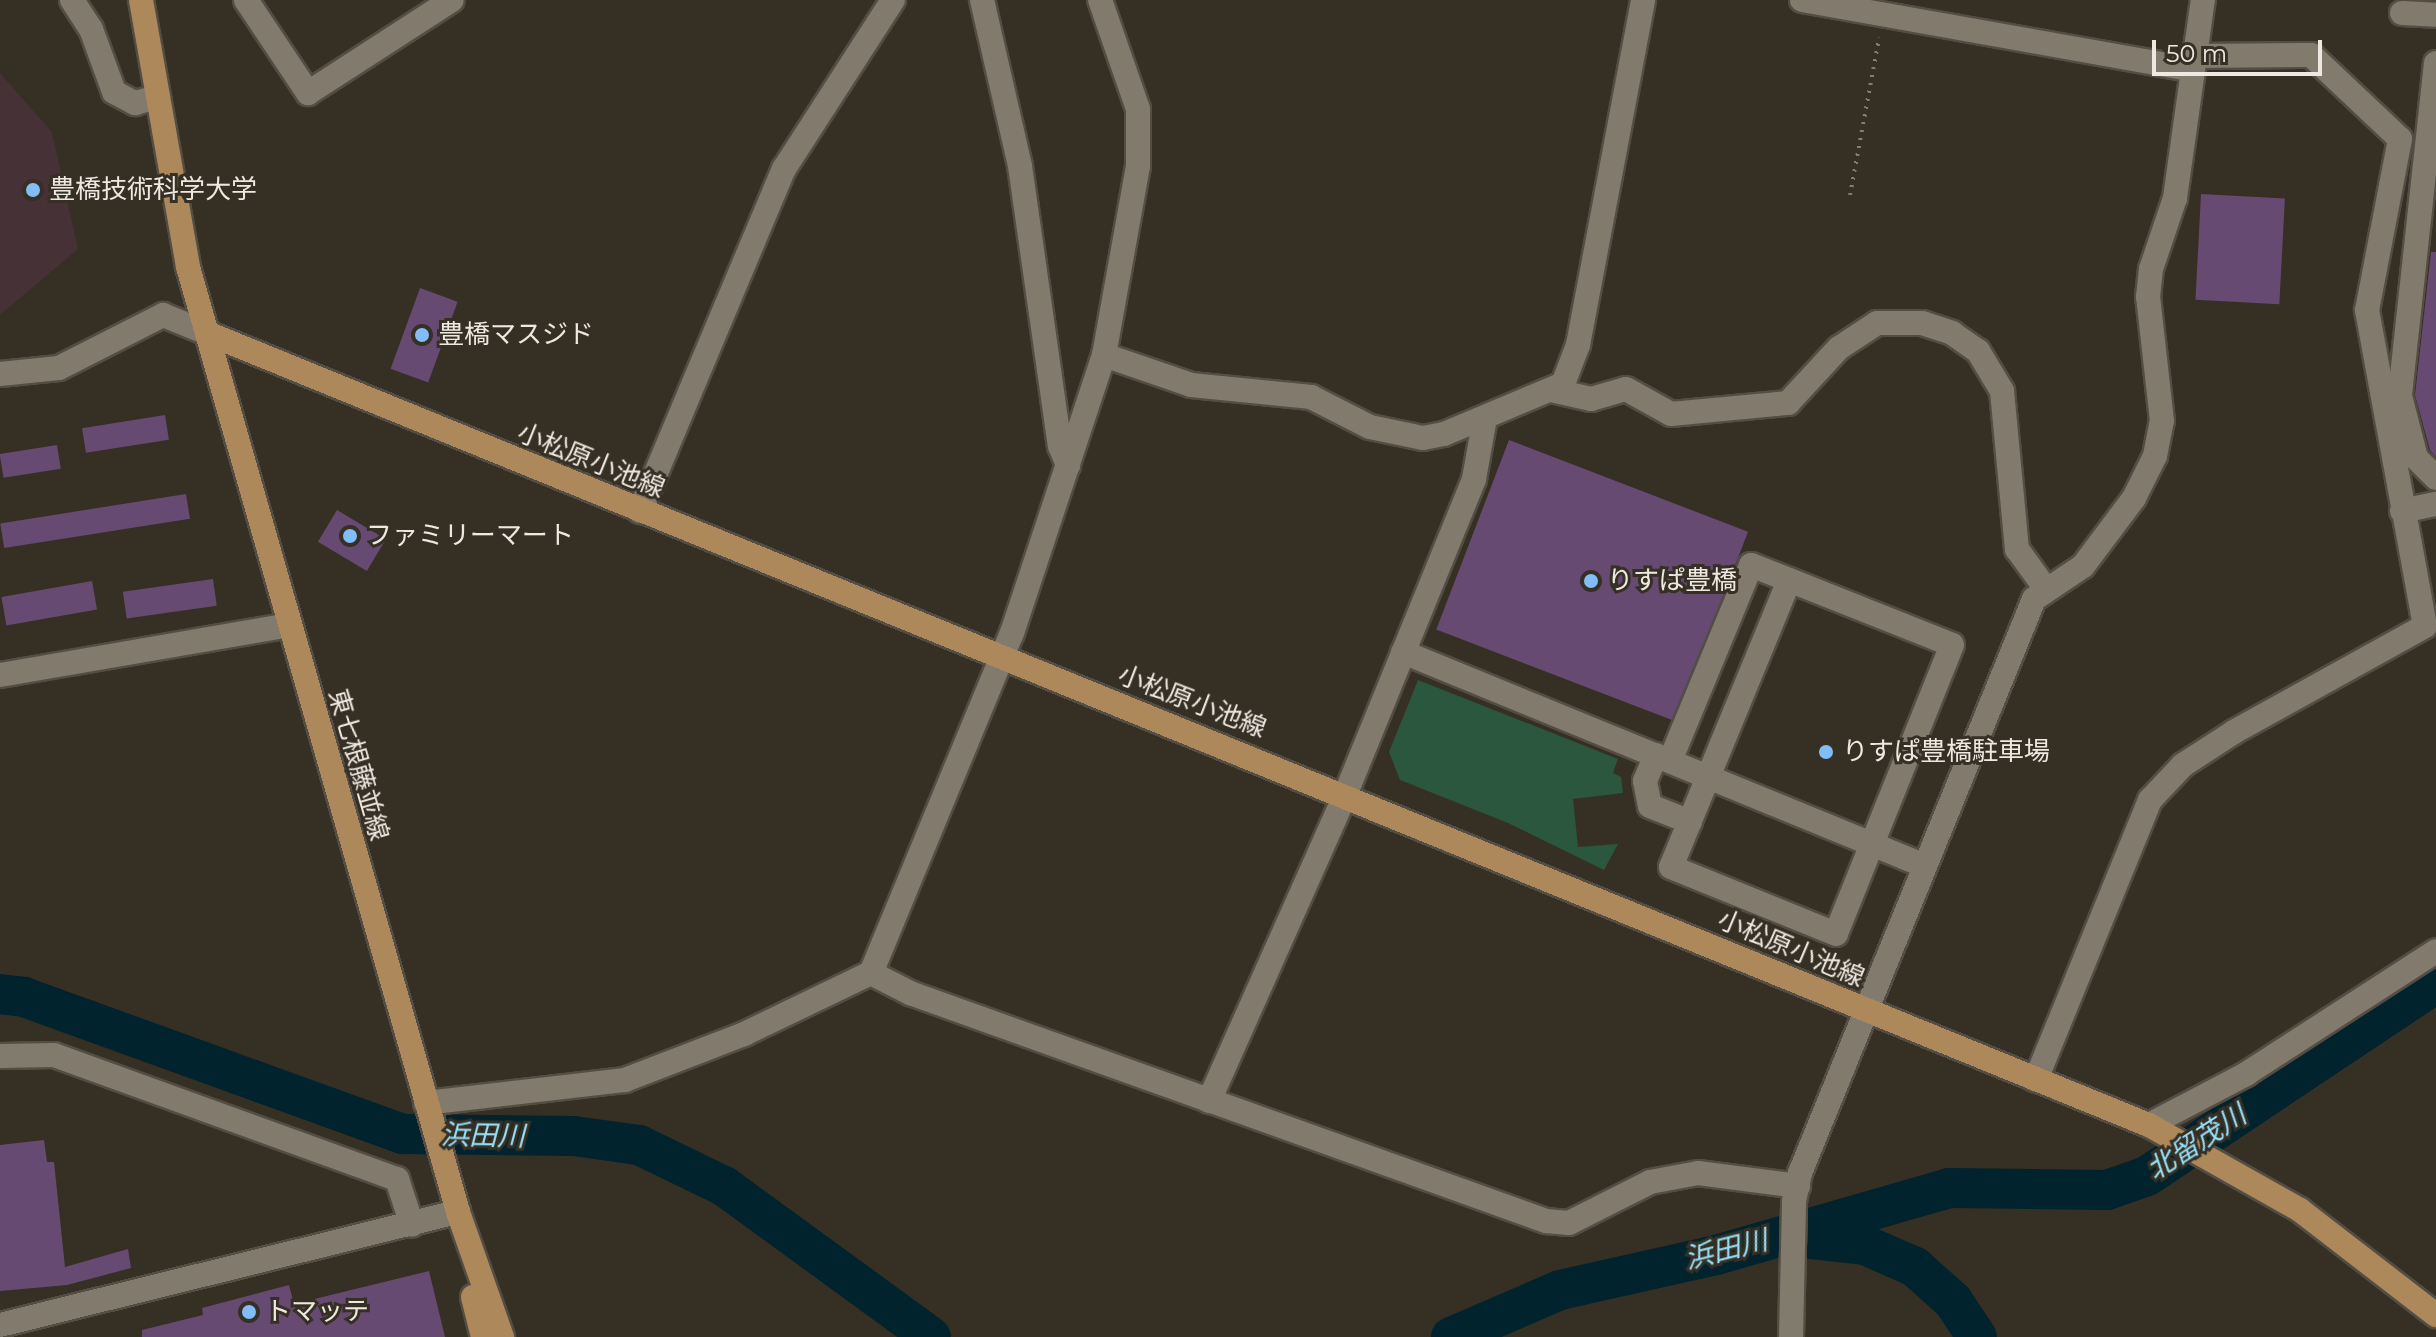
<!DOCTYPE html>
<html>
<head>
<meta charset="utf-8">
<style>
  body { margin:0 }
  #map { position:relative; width:2436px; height:1337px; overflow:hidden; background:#362f24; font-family:Montserrat,"Noto Sans JP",sans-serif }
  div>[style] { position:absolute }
  .education>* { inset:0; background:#453136 }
  .green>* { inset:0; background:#2a573e }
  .river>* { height:40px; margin:-20px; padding:0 20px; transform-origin:20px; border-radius:20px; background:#00232d }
  .building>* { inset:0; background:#664a72; transform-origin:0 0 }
  .path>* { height:4px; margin-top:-2px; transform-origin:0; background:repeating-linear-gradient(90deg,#837d73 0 2px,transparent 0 8px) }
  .roads { filter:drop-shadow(2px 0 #534d44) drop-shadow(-2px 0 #534d44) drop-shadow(0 2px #534d44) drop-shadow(0 -2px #534d44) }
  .minor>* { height:24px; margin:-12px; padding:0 12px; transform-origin:12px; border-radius:12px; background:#827a6d }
  .major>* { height:24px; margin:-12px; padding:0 12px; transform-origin:12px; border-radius:12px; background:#ac885a }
  .dots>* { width:22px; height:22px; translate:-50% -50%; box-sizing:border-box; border:4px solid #362f24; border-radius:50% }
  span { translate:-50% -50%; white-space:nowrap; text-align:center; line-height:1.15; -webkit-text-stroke:6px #362f24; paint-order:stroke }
  .poi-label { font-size:26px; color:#ede8e1 }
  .left { translate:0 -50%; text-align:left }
  .street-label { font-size:26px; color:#ede8e1 }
  .water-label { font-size:28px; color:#96e1fa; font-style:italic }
  .scale { position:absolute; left:2152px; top:40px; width:170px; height:36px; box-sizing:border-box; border:4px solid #ede8e1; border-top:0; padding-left:10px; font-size:24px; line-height:28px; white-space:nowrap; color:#ede8e1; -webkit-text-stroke:6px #362f24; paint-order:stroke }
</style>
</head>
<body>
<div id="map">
  <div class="education">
    <i style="clip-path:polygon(0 73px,52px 132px,78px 249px,0 315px)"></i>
  </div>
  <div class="green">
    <i style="clip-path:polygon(1418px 680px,1618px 759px,1613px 773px,1621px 777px,1623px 793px,1573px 799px,1578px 847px,1618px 844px,1604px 870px,1508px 823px,1400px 780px,1389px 752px)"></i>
  </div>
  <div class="river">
    <i style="left:0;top:994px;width:24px;rotate:7deg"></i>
    <i style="left:24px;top:997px;width:403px;rotate:19.9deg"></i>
    <i style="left:403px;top:1134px;width:171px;rotate:0.7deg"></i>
    <i style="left:574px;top:1136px;width:66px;rotate:7.9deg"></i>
    <i style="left:639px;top:1145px;width:94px;rotate:25.8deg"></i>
    <i style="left:724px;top:1186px;width:256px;rotate:36.1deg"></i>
    <i style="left:1803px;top:1238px;width:62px;rotate:6.4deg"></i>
    <i style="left:1865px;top:1245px;width:55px;rotate:23.7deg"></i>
    <i style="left:1915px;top:1267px;width:51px;rotate:41.8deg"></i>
    <i style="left:1953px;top:1301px;width:43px;rotate:56.3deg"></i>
    <i style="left:1451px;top:1337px;width:119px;rotate:-23.3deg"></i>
    <i style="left:1560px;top:1290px;width:160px;rotate:-12.6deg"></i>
    <i style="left:1716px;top:1255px;width:242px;rotate:-16deg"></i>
    <i style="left:1949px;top:1188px;width:158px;rotate:0.7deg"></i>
    <i style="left:2107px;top:1190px;width:42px;rotate:-19.3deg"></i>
    <i style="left:2147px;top:1176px;width:348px;rotate:-33.7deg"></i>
  </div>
  <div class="building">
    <i style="left:2201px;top:194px;width:84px;height:106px;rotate:3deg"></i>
    <i style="clip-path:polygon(2431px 252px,2436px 252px,2436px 457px,2430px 450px,2415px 395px)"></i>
    <i style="left:420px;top:288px;width:40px;height:86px;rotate:20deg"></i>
    <i style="left:165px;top:415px;width:25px;height:84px;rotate:81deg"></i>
    <i style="left:1509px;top:440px;width:256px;height:203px;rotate:21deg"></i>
    <i style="left:57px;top:445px;width:24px;height:58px;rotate:81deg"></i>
    <i style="left:186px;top:494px;width:25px;height:188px;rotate:81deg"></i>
    <i style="left:337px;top:510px;width:57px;height:37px;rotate:31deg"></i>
    <i style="left:213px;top:579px;width:27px;height:91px;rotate:82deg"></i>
    <i style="left:92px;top:581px;width:29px;height:92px;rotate:80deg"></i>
    <i style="clip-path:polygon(44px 1140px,47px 1162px,54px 1162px,65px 1267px,128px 1249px,131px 1268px,67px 1285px,0 1291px,0 1145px)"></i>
    <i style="clip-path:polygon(429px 1271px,445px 1337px,142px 1337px,142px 1330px,203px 1315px,202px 1308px,289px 1285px,294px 1304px)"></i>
  </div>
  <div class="path">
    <i style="left:1850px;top:195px;width:160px;rotate:-79.5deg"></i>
  </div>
  <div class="roads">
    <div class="minor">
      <i style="left:72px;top:0;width:35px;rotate:57deg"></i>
      <i style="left:91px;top:29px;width:67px;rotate:69.9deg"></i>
      <i style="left:114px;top:92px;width:24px;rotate:28deg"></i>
      <i style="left:135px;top:103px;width:24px;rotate:-15deg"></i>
      <i style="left:246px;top:0;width:112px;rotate:56.3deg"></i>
      <i style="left:308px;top:93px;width:171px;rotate:-32.9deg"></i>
      <i style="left:982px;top:0;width:170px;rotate:77.1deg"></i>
      <i style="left:1020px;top:166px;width:283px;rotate:81.9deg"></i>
      <i style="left:1060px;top:446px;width:21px;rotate:67deg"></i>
      <i style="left:1802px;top:0;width:384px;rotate:10.1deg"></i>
      <i style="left:2180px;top:67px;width:19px;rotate:-35deg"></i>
      <i style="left:2196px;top:56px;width:115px;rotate:-0.5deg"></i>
      <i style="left:2311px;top:55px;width:122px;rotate:43.3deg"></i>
      <i style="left:2400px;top:139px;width:174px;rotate:100.9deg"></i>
      <i style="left:2367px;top:310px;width:321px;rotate:79.6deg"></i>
      <i style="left:2425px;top:626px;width:218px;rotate:151deg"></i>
      <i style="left:2234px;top:732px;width:61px;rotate:147.1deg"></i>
      <i style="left:2183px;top:765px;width:48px;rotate:133.3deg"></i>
      <i style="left:2150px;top:800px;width:302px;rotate:112.2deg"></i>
      <i style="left:2402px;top:13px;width:34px;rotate:3deg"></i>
      <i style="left:2436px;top:63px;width:335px;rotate:96.2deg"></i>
      <i style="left:2400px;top:396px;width:64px;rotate:75.5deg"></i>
      <i style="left:2416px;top:458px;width:28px;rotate:45deg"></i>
      <i style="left:1104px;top:355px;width:92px;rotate:19deg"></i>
      <i style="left:1191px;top:385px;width:121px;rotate:5.7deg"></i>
      <i style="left:1311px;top:397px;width:66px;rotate:27deg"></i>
      <i style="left:1370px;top:427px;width:54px;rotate:11.7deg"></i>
      <i style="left:1423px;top:438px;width:21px;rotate:-11deg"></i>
      <i style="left:1444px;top:434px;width:129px;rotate:-22.8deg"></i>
      <i style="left:1563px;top:384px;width:42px;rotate:-69deg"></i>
      <i style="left:1578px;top:345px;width:351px;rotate:-79.3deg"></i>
      <i style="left:0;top:374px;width:59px;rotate:-5.8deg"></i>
      <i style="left:59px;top:368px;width:117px;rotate:-27deg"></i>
      <i style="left:163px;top:315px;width:48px;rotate:22.2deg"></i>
      <i style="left:1551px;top:390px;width:41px;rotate:12.7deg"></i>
      <i style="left:1591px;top:399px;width:36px;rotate:-16deg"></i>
      <i style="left:1626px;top:389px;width:51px;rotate:29.1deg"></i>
      <i style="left:1671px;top:414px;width:118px;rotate:-5.4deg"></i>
      <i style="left:1788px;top:403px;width:75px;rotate:-47.2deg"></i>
      <i style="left:1839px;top:348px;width:45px;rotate:-33.3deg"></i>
      <i style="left:1877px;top:323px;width:45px"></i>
      <i style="left:1922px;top:323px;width:32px;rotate:18deg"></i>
      <i style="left:1952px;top:333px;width:32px;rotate:35deg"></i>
      <i style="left:1978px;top:351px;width:47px;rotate:59deg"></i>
      <i style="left:2002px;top:391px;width:159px;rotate:84.6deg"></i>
      <i style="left:2017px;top:549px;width:49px;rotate:54.1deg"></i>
      <i style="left:640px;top:511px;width:371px;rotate:-67.2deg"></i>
      <i style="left:784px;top:169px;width:201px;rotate:-57.2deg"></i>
      <i style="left:2402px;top:511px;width:35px;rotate:-12deg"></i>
      <i style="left:1403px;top:652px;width:564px;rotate:22.29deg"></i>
      <i style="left:0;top:675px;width:293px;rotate:-9.8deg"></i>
      <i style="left:1656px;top:755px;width:28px;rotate:113deg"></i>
      <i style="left:1645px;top:781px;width:25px;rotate:79deg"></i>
      <i style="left:1650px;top:806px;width:43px;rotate:21.8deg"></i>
      <i style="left:1670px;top:761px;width:212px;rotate:-67.5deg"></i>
      <i style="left:1751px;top:565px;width:41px;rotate:21.5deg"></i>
      <i style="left:1789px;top:580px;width:175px;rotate:21.7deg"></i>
      <i style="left:1952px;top:645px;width:311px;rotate:111.9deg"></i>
      <i style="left:1836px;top:934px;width:178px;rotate:-157.9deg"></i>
      <i style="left:1671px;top:867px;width:310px;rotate:-67.6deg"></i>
      <i style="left:871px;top:973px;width:44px;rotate:27.1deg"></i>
      <i style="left:910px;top:993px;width:676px;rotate:19.72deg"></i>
      <i style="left:1546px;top:1221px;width:23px;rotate:5deg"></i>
      <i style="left:1569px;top:1223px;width:91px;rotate:-26.8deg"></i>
      <i style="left:1650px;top:1182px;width:49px;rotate:-10.6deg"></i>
      <i style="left:1698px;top:1173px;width:101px;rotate:7.4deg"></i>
      <i style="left:0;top:1056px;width:54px;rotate:-1.1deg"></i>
      <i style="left:54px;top:1055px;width:365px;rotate:19.9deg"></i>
      <i style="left:397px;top:1179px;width:48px;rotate:71.9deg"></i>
      <i style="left:1209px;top:1101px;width:337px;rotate:-66deg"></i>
      <i style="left:1346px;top:793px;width:339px;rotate:-67.8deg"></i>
      <i style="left:1474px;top:479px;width:62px;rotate:-79.8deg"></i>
      <i style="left:426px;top:1103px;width:200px;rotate:-6.6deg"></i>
      <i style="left:625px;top:1080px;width:128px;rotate:-21.1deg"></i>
      <i style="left:744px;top:1034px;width:141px;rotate:-25.7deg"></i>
      <i style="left:871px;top:973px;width:368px;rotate:-67.5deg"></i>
      <i style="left:1012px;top:633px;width:293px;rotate:-71.7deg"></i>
      <i style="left:1104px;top:355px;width:192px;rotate:-79.8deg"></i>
      <i style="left:1138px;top:166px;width:57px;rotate:-90deg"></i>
      <i style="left:1138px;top:109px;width:115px;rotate:-109.2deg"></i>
      <i style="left:2149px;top:1125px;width:110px;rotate:-27.7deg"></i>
      <i style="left:2246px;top:1074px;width:226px;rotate:-32.9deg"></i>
      <i style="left:0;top:1325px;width:472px;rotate:-13.9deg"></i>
      <i style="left:1791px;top:1337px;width:136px;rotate:-88.7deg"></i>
      <i style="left:1794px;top:1201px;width:29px;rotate:-78deg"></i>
      <i style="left:1800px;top:1173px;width:620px;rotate:-67.82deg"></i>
      <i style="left:2034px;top:599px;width:59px;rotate:-34deg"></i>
      <i style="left:2083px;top:566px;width:85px;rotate:-53.1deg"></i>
      <i style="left:2134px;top:498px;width:47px;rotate:-63.4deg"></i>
      <i style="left:2155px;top:456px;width:36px;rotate:-79deg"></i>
      <i style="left:2162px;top:421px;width:125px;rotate:-96.4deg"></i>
      <i style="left:2148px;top:297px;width:28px;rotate:-84deg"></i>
      <i style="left:2151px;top:269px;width:75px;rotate:-71.3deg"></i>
      <i style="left:2175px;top:198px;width:200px;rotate:-82deg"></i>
    </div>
    <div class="major">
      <i style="left:141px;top:0;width:271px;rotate:80deg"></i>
      <i style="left:188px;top:267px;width:983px;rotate:74.05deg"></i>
      <i style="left:458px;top:1212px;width:133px;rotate:70.6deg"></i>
      <i style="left:207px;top:333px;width:2097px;rotate:22.19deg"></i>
      <i style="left:2149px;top:1125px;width:173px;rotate:29.4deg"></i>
      <i style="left:2300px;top:1210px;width:172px;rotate:37.7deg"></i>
      <i style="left:473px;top:1297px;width:41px;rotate:76deg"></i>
    </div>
  </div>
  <div class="dots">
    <i style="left:33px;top:190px;background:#81bdfa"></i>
    <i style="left:422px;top:335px;background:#81bdfa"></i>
    <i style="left:350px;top:536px;background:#81bdfa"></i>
    <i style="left:1591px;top:581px;background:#81bdfa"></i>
    <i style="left:1826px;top:752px;background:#81bdfa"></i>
    <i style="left:249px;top:1312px;background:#81bdfa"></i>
  </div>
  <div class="poi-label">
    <span class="left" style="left:49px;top:190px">豊橋技術科学大学</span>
    <span class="left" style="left:438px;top:335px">豊橋マスジド</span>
    <span class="left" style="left:366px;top:536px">ファミリーマート</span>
    <span class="left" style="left:1607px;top:581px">りすぱ豊橋</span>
    <span class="left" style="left:1842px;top:752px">りすぱ豊橋駐車場</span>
    <span class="left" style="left:265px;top:1312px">トマッテ</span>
  </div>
  <div class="street-label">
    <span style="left:591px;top:461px;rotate:22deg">小松原小池線</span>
    <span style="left:1192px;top:702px;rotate:21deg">小松原小池線</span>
    <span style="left:358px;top:765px;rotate:74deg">東七根藤並線</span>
    <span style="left:1791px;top:949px;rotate:23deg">小松原小池線</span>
  </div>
  <div class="water-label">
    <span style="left:483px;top:1135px;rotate:1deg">浜田川</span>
    <span style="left:2196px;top:1142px;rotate:-33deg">北留茂川</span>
    <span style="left:1726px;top:1249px;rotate:-14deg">浜田川</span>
  </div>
  <div class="scale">50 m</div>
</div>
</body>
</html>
